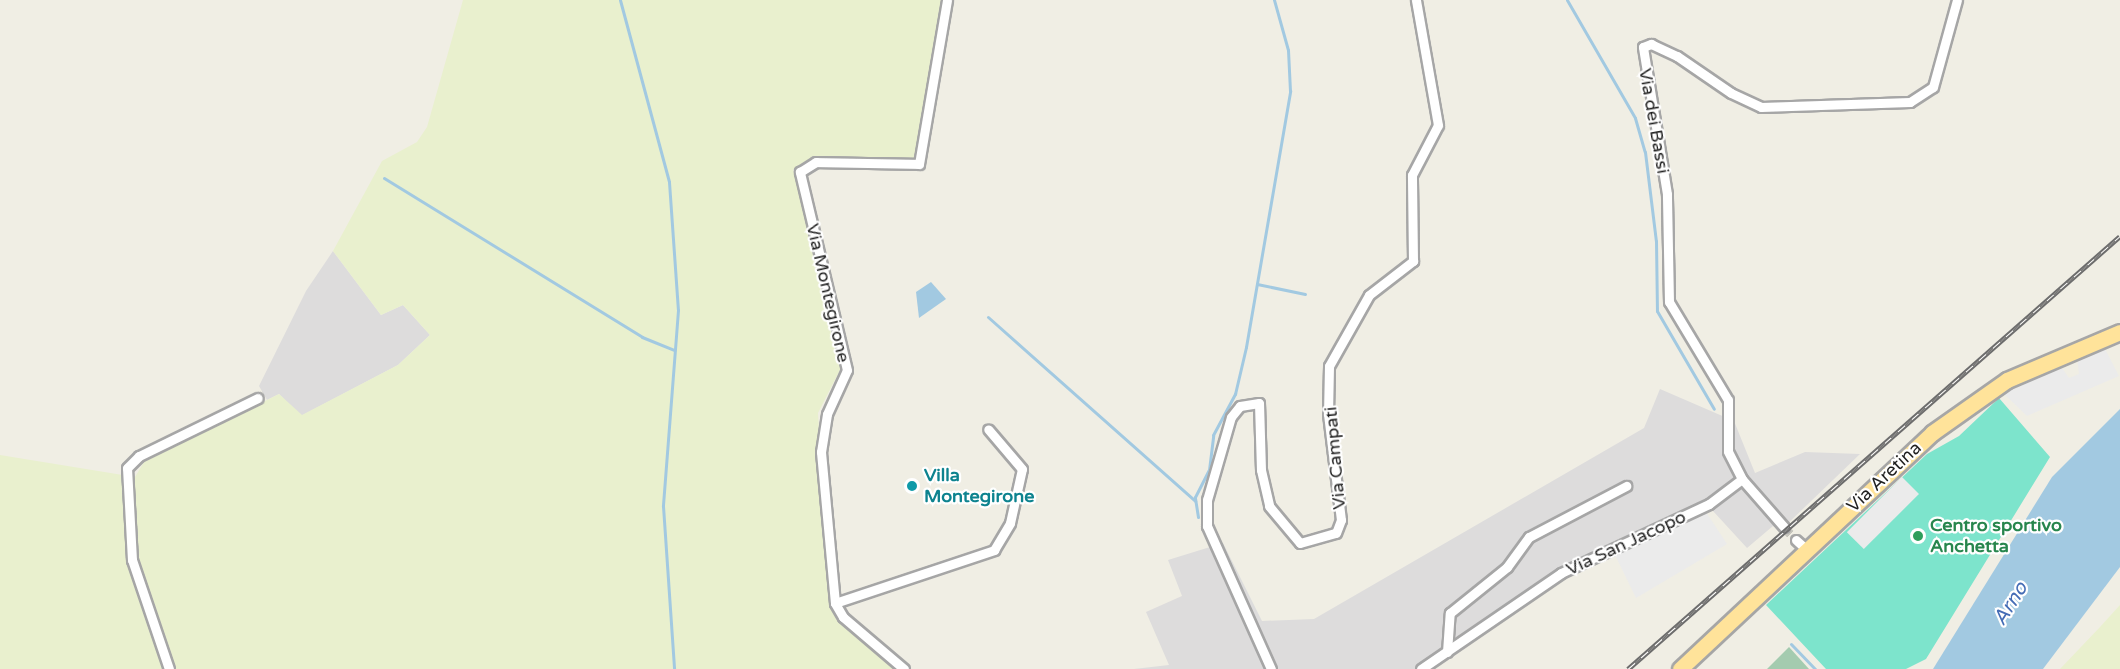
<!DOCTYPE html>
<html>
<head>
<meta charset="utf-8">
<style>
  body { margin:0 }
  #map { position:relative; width:2120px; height:669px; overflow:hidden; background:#f0eee4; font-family:"Varela Round",sans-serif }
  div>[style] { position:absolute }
  .residential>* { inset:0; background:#dddcdc }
  .farmland>* { inset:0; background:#e9f0ce }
  .cemetery>* { inset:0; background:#a4cbaf }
  .pitch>* { inset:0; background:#7de4cc }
  .parking>* { inset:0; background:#ebebeb; transform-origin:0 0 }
  .water>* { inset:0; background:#a2c9e1 }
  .stream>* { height:3px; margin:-1.5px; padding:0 1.5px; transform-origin:1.5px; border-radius:1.5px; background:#a2c9e1 }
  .street-tunnel>* { height:9px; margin-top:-4.5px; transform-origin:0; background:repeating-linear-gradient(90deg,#c6c5bd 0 9px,transparent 0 13.5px) }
  .roads { filter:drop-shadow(2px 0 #a6a6a6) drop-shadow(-2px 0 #a6a6a6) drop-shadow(0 2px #a6a6a6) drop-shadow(0 -2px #a6a6a6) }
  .street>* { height:9px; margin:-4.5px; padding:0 4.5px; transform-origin:4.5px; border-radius:4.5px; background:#fff }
  .primary>* { height:15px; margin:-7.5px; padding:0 7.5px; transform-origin:7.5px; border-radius:7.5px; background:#ffe39a }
  .rail>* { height:5px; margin-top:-2.5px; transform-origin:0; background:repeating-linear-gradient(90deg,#fff 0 9px,#6d6d6d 0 18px); box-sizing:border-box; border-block:2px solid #6d6d6d }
  .dots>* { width:16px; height:16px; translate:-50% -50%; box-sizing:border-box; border:3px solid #fff; border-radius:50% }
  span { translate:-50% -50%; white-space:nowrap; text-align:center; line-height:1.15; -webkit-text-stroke:4.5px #fff; paint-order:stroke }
  .street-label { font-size:18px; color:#1f1f1f }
  .culture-label { font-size:18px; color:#0d838f; font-weight:700 }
  .left { translate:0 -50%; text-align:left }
  .leisure-label { font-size:18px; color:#27864d; font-weight:700 }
  .water-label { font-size:20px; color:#446cb5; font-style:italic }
</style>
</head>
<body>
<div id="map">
  <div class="residential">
    <i style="clip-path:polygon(333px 251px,381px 315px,403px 305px,430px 335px,398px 365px,301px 416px,279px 394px,267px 400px,259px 386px,306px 291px)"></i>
    <i style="clip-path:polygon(1660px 389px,1734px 421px,1755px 473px,1805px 452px,1860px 454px,1781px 530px,1773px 526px,1747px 548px,1713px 511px,1705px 510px,1566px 576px,1429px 669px,1134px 669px,1169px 665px,1146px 612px,1182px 596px,1168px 560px,1223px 543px,1262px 621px,1314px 619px,1644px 428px)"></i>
  </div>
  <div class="farmland">
    <i style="clip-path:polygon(463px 0,943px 0,924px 166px,793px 169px,841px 368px,818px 413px,830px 608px,903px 669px,0 669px,0 455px,135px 477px,144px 462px,279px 394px,302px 415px,398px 365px,430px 335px,403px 305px,381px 315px,333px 251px,382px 161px,417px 142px,427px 127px)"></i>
    <i style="clip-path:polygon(2120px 605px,2120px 669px,2060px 669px,2100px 627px)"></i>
  </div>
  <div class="cemetery">
    <i style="clip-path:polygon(1789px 647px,1809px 669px,1767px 669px)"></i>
  </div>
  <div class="pitch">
    <i style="clip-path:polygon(1999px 398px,2050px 457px,1926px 659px,1906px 669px,1826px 669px,1766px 605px,1927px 454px,1959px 436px)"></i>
  </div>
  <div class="parking">
    <i style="clip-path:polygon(2103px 345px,2119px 376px,2027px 416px,2002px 392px,2060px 365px,2069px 378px,2079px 374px,2077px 356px)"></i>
    <i style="left:1902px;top:477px;width:24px;height:78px;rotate:45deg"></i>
    <i style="clip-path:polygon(1706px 512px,1727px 544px,1636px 598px,1614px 553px)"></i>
  </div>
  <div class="water">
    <i style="clip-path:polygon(931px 282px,946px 299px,919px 318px,916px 292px)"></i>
    <i style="clip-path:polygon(2120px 409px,2120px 567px,2043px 669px,1933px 669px,2052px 477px)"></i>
  </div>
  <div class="stream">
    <i style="left:620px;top:0;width:188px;rotate:74.9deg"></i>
    <i style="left:669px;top:182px;width:128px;rotate:86deg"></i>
    <i style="left:678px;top:310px;width:197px;rotate:94.4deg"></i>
    <i style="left:663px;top:506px;width:163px;rotate:86.1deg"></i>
    <i style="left:1567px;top:0;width:136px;rotate:60deg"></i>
    <i style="left:1635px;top:118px;width:35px;rotate:74deg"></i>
    <i style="left:1645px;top:152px;width:90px;rotate:83deg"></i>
    <i style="left:1656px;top:241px;width:70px;rotate:89.2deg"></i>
    <i style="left:1657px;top:311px;width:113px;rotate:59.8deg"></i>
    <i style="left:384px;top:178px;width:303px;rotate:31.6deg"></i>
    <i style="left:642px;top:337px;width:35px;rotate:22deg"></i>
    <i style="left:1257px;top:284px;width:49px;rotate:11.8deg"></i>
    <i style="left:988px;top:317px;width:277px;rotate:41.6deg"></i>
    <i style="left:1198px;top:517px;width:20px;rotate:-99deg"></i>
    <i style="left:1195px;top:497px;width:30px;rotate:-63deg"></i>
    <i style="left:1209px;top:470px;width:35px;rotate:-83deg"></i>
    <i style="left:1213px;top:435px;width:47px;rotate:-61.8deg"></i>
    <i style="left:1235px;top:394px;width:48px;rotate:-76.8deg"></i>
    <i style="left:1246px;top:347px;width:260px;rotate:-80.2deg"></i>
    <i style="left:1290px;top:91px;width:41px;rotate:-92.8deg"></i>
    <i style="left:1288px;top:50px;width:52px;rotate:-105.6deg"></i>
    <i style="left:1791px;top:644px;width:35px;rotate:46deg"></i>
  </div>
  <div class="street-tunnel">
    <i style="left:1784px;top:527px;width:18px;rotate:47deg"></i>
  </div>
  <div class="roads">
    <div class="street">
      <i style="left:1784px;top:527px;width:64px;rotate:-131.2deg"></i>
      <i style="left:1742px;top:479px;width:31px;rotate:-117deg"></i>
      <i style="left:1728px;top:451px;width:51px;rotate:-90deg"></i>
      <i style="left:1728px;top:400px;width:114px;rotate:-121deg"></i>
      <i style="left:1669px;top:302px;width:108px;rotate:-91.1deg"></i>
      <i style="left:1667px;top:194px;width:149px;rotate:-99.3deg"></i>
      <i style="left:1643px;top:47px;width:9px;rotate:-21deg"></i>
      <i style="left:1651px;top:44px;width:29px;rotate:25deg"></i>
      <i style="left:1677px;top:56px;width:65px;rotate:34.4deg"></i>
      <i style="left:1731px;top:93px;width:33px;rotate:25deg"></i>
      <i style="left:1761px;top:107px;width:149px;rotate:-1.9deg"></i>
      <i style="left:1910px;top:102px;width:27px;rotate:-33deg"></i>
      <i style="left:1933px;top:87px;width:90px;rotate:-74.6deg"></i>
      <i style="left:1796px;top:540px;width:15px;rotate:42deg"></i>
      <i style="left:835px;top:603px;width:168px;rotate:-18.4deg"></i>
      <i style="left:994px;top:550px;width:31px;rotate:-59deg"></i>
      <i style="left:1010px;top:523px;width:55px;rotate:-77.5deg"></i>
      <i style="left:1022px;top:469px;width:52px;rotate:-130.4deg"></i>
      <i style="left:1447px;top:652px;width:39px;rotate:-86deg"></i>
      <i style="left:1450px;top:613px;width:73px;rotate:-38.9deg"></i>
      <i style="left:1507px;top:567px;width:37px;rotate:-54deg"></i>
      <i style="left:1529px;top:537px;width:110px;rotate:-27.7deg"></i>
      <i style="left:169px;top:669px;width:115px;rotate:-108.7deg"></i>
      <i style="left:132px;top:560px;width:92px;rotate:-93.1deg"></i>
      <i style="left:127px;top:468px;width:17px;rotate:-45deg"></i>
      <i style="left:139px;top:456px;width:132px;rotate:-26deg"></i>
      <i style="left:904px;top:669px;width:80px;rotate:-139.6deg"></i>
      <i style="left:843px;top:617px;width:16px;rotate:-120deg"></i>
      <i style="left:835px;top:603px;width:152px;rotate:-95.3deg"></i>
      <i style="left:821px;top:452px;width:38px;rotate:-81deg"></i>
      <i style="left:827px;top:414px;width:48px;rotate:-65.6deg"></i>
      <i style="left:847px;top:370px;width:204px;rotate:-103.4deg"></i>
      <i style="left:800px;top:172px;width:19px;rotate:-32deg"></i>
      <i style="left:816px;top:162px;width:103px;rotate:1.1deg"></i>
      <i style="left:919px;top:164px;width:166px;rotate:-80.3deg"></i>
      <i style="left:1271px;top:669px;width:157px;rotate:-114.1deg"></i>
      <i style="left:1207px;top:526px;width:26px;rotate:-90deg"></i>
      <i style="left:1207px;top:500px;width:86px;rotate:-73.9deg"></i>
      <i style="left:1231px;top:417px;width:14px;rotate:-51deg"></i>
      <i style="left:1240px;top:406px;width:19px;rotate:-9deg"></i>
      <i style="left:1259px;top:403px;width:67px;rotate:88.3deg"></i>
      <i style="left:1261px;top:470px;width:37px;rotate:77deg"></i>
      <i style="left:1269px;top:506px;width:48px;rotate:50deg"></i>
      <i style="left:1300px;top:543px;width:37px;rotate:-16deg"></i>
      <i style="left:1336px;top:533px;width:14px;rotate:-69deg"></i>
      <i style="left:1341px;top:520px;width:107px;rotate:-97deg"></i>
      <i style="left:1328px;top:414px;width:48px;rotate:-88.8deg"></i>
      <i style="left:1329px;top:366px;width:81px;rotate:-60.6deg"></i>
      <i style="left:1369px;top:295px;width:56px;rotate:-37.7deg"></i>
      <i style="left:1413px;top:261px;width:86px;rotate:-90.7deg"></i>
      <i style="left:1412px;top:175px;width:56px;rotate:-62.5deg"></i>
      <i style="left:1438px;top:125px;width:127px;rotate:-100deg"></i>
      <i style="left:1421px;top:669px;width:170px;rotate:-34.4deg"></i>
      <i style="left:1561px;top:573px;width:163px;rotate:-25deg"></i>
      <i style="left:1709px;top:504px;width:41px;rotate:-37.1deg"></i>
    </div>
    <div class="primary">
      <i style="left:1680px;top:669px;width:345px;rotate:-43.1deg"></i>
      <i style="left:1932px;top:433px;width:92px;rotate:-35.2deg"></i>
      <i style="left:2007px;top:380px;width:123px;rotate:-23deg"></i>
    </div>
  </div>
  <div class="rail">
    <i style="left:1628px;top:669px;width:655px;rotate:-41.35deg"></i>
  </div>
  <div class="dots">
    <i style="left:912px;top:486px;background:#0f9aa8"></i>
    <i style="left:1918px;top:536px;background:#2e9e5b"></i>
  </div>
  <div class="street-label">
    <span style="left:1654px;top:121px;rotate:80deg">Via dei Bassi</span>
    <span style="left:828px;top:293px;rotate:77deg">Via Montegirone</span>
    <span style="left:1335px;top:458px;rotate:-95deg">Via Campati</span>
    <span style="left:1884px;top:477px;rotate:-43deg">Via Aretina</span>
    <span style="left:1626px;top:543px;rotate:-25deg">Via San Jacopo</span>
  </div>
  <div class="culture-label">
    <span class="left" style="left:924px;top:486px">Villa<br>Montegirone</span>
  </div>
  <div class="leisure-label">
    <span class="left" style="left:1930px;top:536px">Centro sportivo<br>Anchetta</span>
  </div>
  <div class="water-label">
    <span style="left:2011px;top:604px;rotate:-58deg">Arno</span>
  </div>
</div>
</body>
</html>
